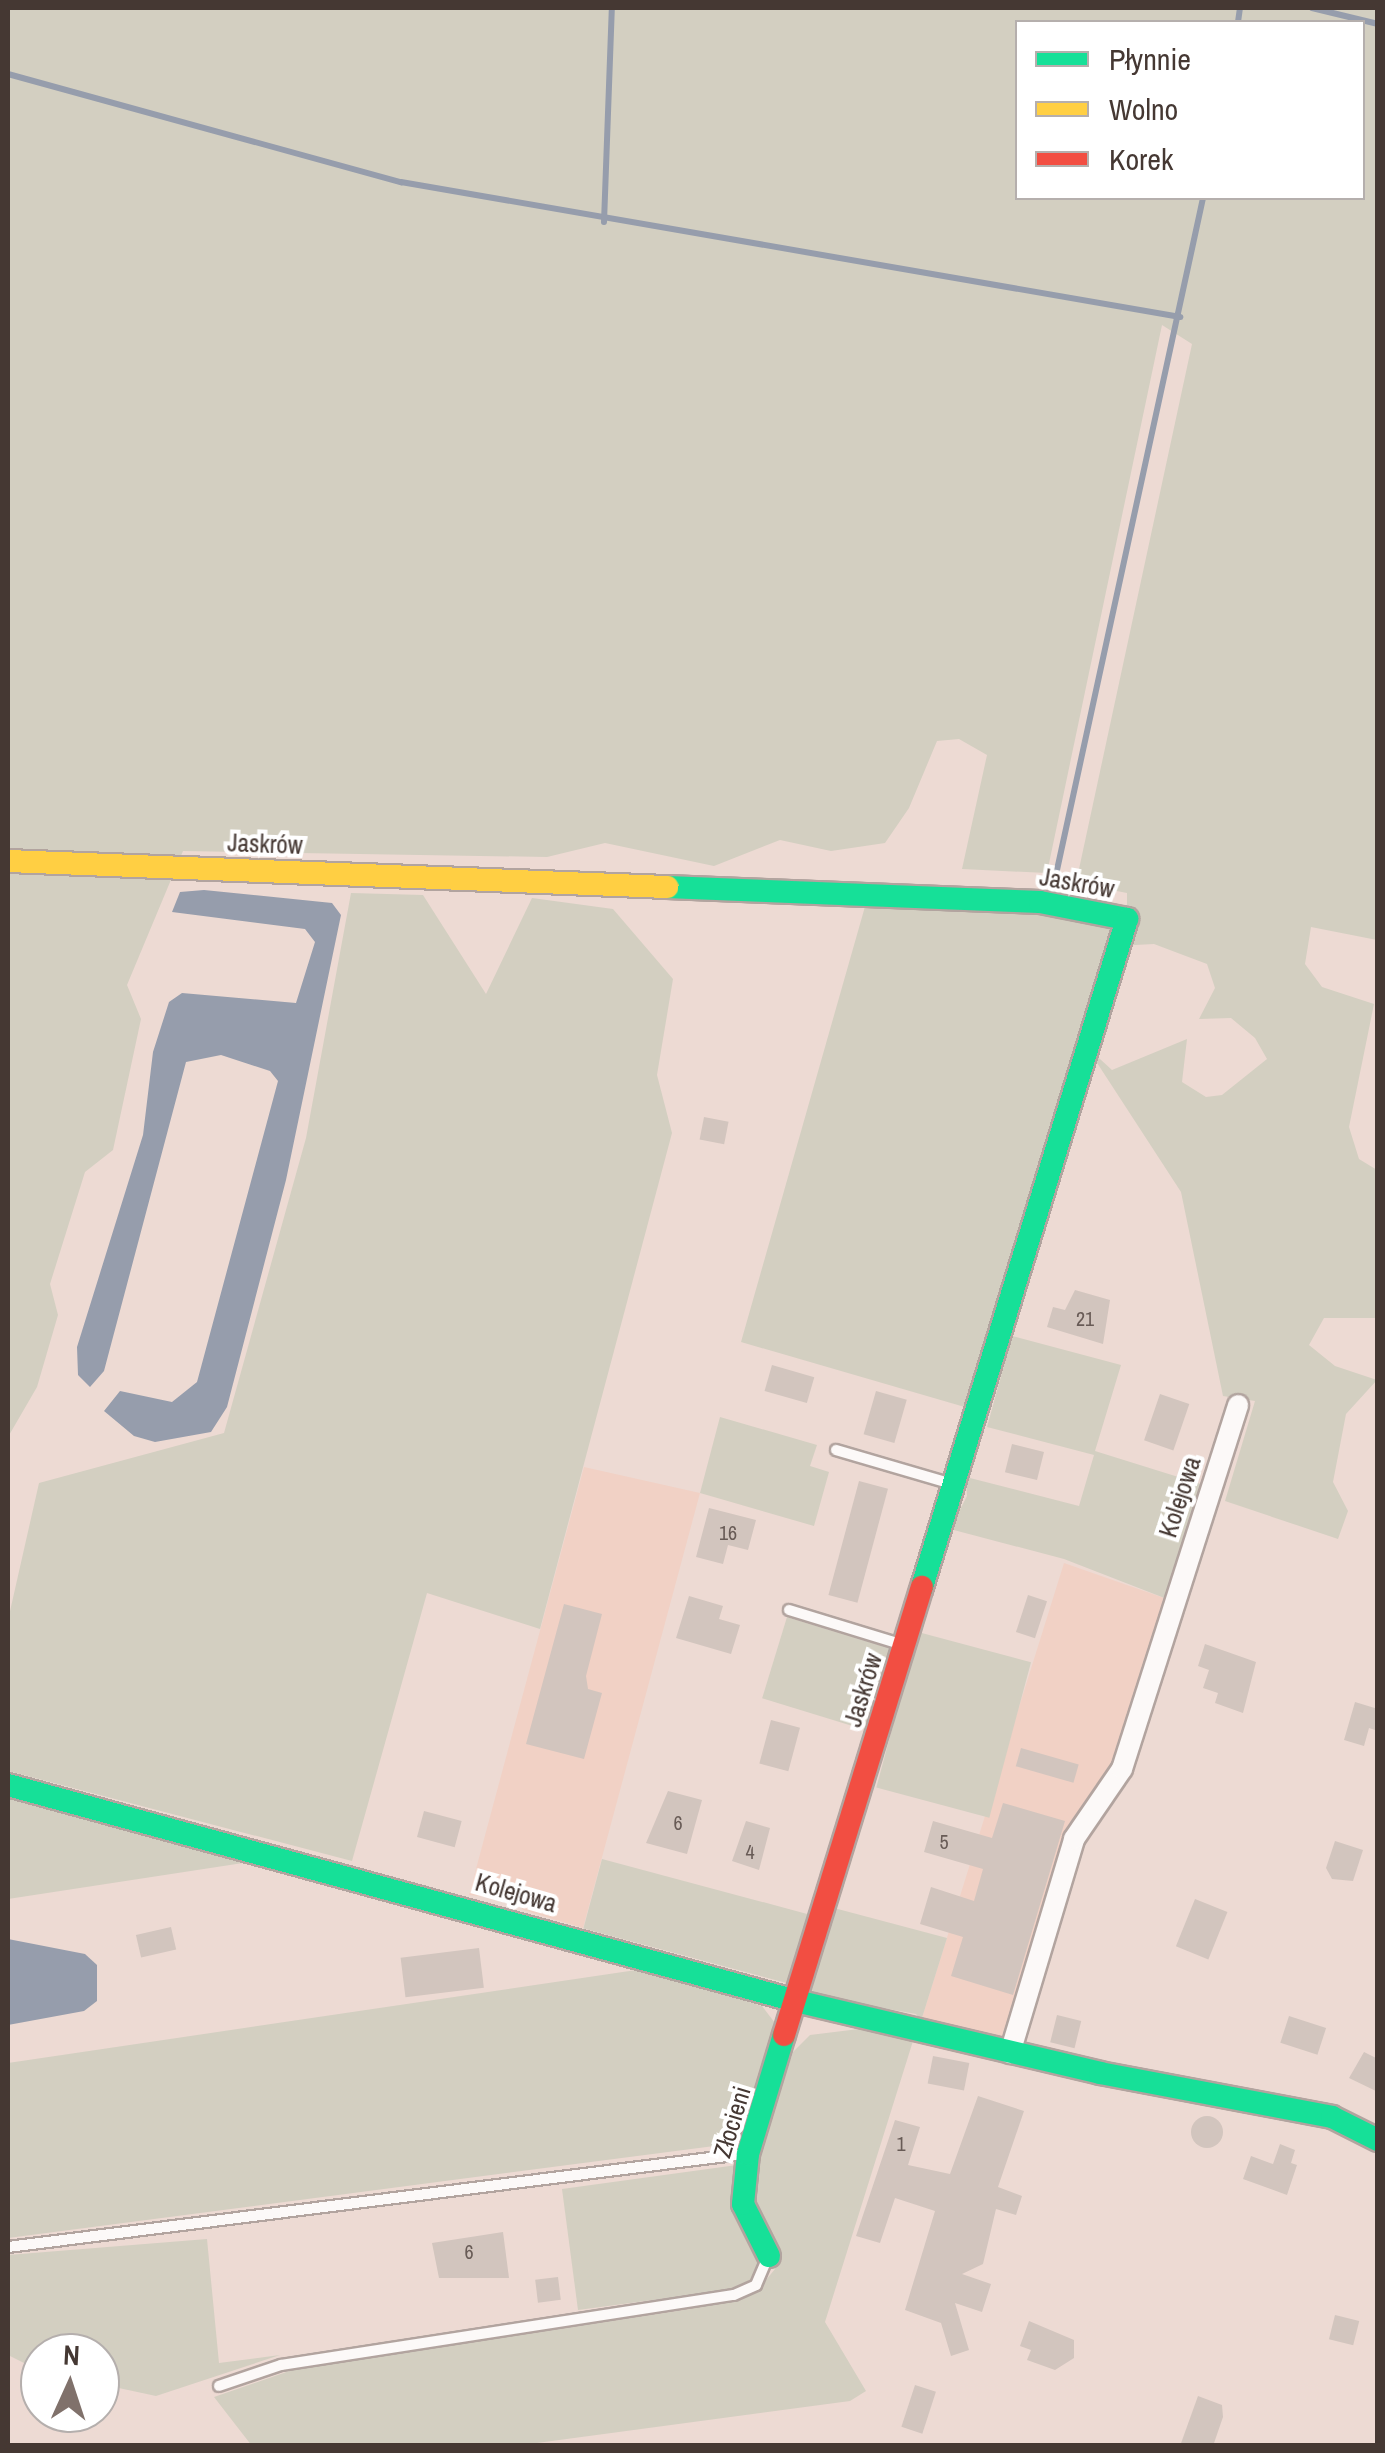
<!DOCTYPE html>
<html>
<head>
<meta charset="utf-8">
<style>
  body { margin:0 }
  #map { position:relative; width:1385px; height:2453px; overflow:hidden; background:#eddad3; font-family:"Archivo Narrow",sans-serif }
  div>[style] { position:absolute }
  .built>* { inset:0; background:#f1d1c5 }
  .green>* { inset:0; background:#d3cfc1; transform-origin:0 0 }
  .water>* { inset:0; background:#969dac }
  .stream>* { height:6px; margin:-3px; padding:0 3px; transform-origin:3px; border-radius:3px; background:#969dac }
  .building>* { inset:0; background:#d2c5be; transform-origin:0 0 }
  .round { border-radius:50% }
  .roads { filter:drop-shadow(2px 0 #b2a49f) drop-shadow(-2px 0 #b2a49f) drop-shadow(0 2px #b2a49f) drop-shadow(0 -2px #b2a49f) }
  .lane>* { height:10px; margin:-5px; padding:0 5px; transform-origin:5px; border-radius:5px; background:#fcf9f8 }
  .street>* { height:20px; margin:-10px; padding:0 10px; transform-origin:10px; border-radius:10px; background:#fcf9f8 }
  .fast>* { height:22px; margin:-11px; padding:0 11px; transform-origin:11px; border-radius:11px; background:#16e098 }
  .slow>* { height:22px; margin:-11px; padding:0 11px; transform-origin:11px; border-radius:11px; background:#ffcf43 }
  .jam>* { height:22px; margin:-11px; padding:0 11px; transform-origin:11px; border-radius:11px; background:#f24e42 }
  span { translate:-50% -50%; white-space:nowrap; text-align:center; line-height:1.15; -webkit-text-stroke:8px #fff; paint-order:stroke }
  .number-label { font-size:20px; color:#685b56 }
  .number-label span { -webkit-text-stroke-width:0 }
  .street-label { font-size:25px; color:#453833 }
  .frame { position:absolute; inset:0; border:10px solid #453833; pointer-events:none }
  .legend { position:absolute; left:1015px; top:20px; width:350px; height:180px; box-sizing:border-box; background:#fff; border:2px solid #b5afad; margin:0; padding:12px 18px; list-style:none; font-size:30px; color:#453833 }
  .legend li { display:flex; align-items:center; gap:20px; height:50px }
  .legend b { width:50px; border:2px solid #b5afad }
  .north { position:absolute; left:20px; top:2333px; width:100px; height:100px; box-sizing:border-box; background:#fff; border:2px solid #b5afad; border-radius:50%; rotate:3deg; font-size:28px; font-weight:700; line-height:40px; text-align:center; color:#453833 }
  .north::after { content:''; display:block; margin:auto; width:35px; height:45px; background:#80716b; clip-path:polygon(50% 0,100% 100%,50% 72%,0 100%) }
</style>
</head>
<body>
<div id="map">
  <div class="built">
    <i style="clip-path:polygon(584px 1467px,700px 1493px,583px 1928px,523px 1910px,517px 1900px,469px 1895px)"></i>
    <i style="clip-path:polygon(1064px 1563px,1167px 1599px,1109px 1775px,1087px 1799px,1067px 1842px,1005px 2042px,921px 2021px)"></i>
  </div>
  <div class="green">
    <i style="clip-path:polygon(evenodd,8px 8px,1377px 8px,1377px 940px,1311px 927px,1305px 964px,1322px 987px,1374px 1004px,1349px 1127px,1359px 1159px,1377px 1170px,1377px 1318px,1324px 1318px,1309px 1345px,1335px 1366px,1377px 1380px,1346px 1414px,1333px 1482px,1348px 1511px,1338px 1539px,1225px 1501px,1255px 1401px,1223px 1396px,1181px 1192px,1088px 1049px,975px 1410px,741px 1342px,868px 896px,1127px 906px,1127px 893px,1076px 883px,1192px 344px,1162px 325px,1047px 873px,962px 869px,987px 755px,959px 739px,937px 741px,909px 808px,885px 843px,831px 851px,780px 840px,714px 866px,605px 843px,547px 857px,183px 851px,127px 985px,141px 1019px,113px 1150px,85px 1172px,50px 1284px,58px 1315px,37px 1387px,8px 1437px,8px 8px,1018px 22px,1362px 22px,1362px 198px,1018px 198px,1018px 22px,8px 8px,1154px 944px,1207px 964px,1215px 988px,1199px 1019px,1231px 1018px,1255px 1038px,1267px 1059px,1222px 1095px,1206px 1097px,1182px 1082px,1187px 1039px,1112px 1070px,1088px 1048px,1116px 946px,1154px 944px)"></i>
    <i style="clip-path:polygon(351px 893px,423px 895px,486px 994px,532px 898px,613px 909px,673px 979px,657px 1075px,672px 1133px,540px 1629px,427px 1593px,352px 1861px,8px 1771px,8px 1620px,39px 1483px,224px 1433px,306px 1138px)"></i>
    <i style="clip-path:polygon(1012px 1336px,1121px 1365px,1095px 1451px,1204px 1485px,1167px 1599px,1064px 1559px,950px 1529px,967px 1496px,966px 1477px,1079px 1506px,1094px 1455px,987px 1427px)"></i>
    <i style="clip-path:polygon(720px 1417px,817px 1445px,810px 1466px,829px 1472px,814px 1526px,700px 1493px)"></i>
    <i style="left:787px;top:1617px;width:109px;height:85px;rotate:17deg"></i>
    <i style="left:918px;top:1632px;width:117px;height:161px;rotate:15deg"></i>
    <i style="clip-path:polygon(8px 1794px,256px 1861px,8px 1899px)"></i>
    <i style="left:602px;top:1859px;width:219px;height:72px;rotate:15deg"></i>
    <i style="clip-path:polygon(834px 1908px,947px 1938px,921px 2021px,916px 2014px,816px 1996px,810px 1987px)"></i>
    <i style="clip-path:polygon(643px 1969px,762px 2006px,775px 2023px,767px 2079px,734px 2140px,722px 2145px,8px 2238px,8px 2063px)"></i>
    <i style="clip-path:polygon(859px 2029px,913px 2041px,825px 2322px,866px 2391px,850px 2401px,522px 2445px,252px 2446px,214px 2397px,295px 2369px,690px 2309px,756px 2292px,775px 2269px,757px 2218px,753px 2171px,793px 2052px,810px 2035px)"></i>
    <i style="clip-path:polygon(737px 2165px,760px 2263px,755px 2276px,736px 2289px,578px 2310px,562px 2189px)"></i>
    <i style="clip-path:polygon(207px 2239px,219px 2363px,280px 2355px,156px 2396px,100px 2384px,100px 2353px,40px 2353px,40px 2371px,8px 2355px,8px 2255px)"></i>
  </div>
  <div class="water">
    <i style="clip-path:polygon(204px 890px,332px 903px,341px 915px,286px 1180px,227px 1407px,211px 1432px,155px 1442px,134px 1436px,104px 1411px,120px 1391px,172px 1402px,197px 1382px,278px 1081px,270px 1071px,221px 1055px,186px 1062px,104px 1371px,90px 1387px,78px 1375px,77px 1347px,143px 1135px,153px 1052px,169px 1002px,182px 993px,296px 1003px,315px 942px,305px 929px,172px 912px,180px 892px)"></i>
    <i style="clip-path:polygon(8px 1939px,85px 1954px,97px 1965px,97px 2001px,84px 2011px,8px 2025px)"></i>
  </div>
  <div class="stream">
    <i style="left:1312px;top:8px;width:68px;rotate:13.6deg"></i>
    <i style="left:1238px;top:22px;width:14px;rotate:-82deg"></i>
    <i style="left:8px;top:74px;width:408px;rotate:15.4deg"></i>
    <i style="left:401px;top:182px;width:791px;rotate:9.83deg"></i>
    <i style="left:604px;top:222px;width:214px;rotate:-87.9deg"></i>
    <i style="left:1052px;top:893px;width:711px;rotate:-77.74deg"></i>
  </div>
  <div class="building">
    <i style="left:704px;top:1117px;width:25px;height:23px;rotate:11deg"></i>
    <i style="clip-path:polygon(1075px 1290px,1110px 1300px,1103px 1344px,1047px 1327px,1053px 1307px,1065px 1310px)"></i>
    <i style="left:772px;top:1365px;width:44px;height:27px;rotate:16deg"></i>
    <i style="left:876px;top:1391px;width:32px;height:45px;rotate:16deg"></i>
    <i style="left:1160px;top:1394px;width:31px;height:49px;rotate:19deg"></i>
    <i style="left:1012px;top:1444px;width:33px;height:29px;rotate:14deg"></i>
    <i style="left:859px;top:1481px;width:30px;height:118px;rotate:15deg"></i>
    <i style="clip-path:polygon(709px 1508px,756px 1520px,748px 1550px,728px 1545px,723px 1564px,696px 1557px)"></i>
    <i style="left:1028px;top:1595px;width:20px;height:39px;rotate:18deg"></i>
    <i style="clip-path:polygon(689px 1596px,723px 1606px,719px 1619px,740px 1625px,731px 1654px,676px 1638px)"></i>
    <i style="clip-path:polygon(564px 1604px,602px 1614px,586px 1676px,588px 1689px,602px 1693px,584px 1759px,526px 1744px)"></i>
    <i style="clip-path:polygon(1205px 1644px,1256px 1662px,1243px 1713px,1215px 1703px,1218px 1693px,1203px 1688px,1209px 1670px,1198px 1666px)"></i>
    <i style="clip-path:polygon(1355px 1702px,1378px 1709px,1378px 1731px,1369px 1728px,1364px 1746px,1344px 1740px)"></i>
    <i style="left:771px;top:1720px;width:30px;height:45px;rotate:15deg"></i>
    <i style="left:1021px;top:1748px;width:60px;height:19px;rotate:16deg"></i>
    <i style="clip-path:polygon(668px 1791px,702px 1800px,687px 1854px,646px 1843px)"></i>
    <i style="clip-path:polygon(1003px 1803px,1065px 1821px,1013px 1995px,951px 1976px,963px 1937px,920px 1924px,931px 1887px,974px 1901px,983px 1869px,924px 1852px,933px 1821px,992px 1838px)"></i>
    <i style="left:424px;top:1811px;width:39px;height:27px;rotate:15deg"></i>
    <i style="clip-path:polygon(746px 1821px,770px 1828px,759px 1870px,732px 1861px)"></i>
    <i style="clip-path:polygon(1335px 1841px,1363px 1850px,1353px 1881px,1332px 1879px,1326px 1868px)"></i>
    <i style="left:1195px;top:1899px;width:35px;height:51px;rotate:22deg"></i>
    <i style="left:171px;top:1927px;width:23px;height:36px;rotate:77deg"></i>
    <i style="left:479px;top:1948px;width:40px;height:79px;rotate:83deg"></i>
    <i style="left:1057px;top:2015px;width:25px;height:28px;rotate:14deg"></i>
    <i style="left:1289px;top:2016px;width:39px;height:28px;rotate:18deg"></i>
    <i style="clip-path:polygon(1364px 2052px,1378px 2059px,1378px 2092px,1349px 2078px)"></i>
    <i style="left:933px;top:2056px;width:37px;height:28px;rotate:11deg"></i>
    <i style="clip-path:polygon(978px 2096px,1024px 2111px,998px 2187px,1022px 2196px,1016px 2215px,996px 2209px,983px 2264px,962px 2274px,991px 2284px,982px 2312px,955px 2303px,969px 2350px,951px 2356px,941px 2323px,905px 2310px,935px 2211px,895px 2198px,880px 2243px,856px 2236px,895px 2120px,920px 2127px,908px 2165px,950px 2174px)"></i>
    <i class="round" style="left:1191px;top:2116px;width:32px;height:32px"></i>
    <i style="clip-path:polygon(1280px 2144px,1295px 2150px,1291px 2163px,1297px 2165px,1287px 2195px,1243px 2179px,1251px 2156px,1273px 2164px)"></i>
    <i style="clip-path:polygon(503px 2232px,509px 2278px,439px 2278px,432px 2243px)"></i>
    <i style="left:558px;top:2277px;width:23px;height:23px;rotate:83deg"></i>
    <i style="left:1335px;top:2315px;width:25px;height:25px;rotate:14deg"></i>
    <i style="clip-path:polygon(1029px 2321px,1074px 2340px,1074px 2358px,1055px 2370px,1027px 2360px,1031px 2350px,1020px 2346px)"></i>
    <i style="left:915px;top:2385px;width:22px;height:44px;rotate:18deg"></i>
    <i style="clip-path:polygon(1198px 2396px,1222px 2405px,1223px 2417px,1213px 2446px,1180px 2446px)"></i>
  </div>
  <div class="roads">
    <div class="lane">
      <i style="left:836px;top:1450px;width:121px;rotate:16.3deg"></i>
      <i style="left:789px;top:1610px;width:116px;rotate:17deg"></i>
      <i style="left:8px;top:2247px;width:740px;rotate:-7.22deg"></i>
      <i style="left:219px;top:2386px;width:65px;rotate:-18.7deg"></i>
      <i style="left:281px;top:2365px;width:458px;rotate:-8.8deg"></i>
      <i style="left:734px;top:2295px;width:24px;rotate:-24deg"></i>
      <i style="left:756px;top:2285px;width:30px;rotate:-67deg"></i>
    </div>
    <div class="street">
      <i style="left:1010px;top:2053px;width:223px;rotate:-73.3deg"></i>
      <i style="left:1074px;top:1839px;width:85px;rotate:-55.6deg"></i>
      <i style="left:1122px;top:1769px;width:382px;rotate:-72.3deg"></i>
    </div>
    <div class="fast">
      <i style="left:667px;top:887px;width:373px;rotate:2.3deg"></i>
      <i style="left:1040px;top:902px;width:89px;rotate:11.1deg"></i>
      <i style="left:1127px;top:919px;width:699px;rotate:107.06deg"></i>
      <i style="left:8px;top:1785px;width:817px;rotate:15.33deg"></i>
      <i style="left:796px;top:2001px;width:312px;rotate:13.3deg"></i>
      <i style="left:1100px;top:2073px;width:236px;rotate:10.7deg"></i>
      <i style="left:1332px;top:2117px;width:51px;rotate:26.6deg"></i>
      <i style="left:769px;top:2256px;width:58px;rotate:-116.6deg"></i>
      <i style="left:743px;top:2204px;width:50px;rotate:-84.3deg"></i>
      <i style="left:748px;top:2154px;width:124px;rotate:-73.2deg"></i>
    </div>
    <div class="slow">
      <i style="left:8px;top:861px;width:660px;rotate:2.26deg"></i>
    </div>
    <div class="jam">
      <i style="left:784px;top:2035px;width:469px;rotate:-72.9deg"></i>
    </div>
  </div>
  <div class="number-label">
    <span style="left:1085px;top:1318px">21</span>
    <span style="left:728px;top:1532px">16</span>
    <span style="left:678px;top:1822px">6</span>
    <span style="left:944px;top:1841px">5</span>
    <span style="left:750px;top:1851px">4</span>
    <span style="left:901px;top:2143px">1</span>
    <span style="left:469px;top:2251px">6</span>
  </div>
  <div class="street-label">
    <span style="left:265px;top:844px;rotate:2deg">Jaskrów</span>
    <span style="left:1077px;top:883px;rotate:10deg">Jaskrów</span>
    <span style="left:1180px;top:1497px;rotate:-72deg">Kolejowa</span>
    <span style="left:863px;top:1690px;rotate:-73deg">Jaskrów</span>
    <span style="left:516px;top:1893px;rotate:16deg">Kolejowa</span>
    <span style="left:732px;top:2122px;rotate:-73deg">Złocieni</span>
  </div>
  <div class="frame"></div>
  <ul class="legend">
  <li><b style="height:12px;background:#16e098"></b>Płynnie</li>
  <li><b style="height:12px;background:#ffcf43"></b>Wolno</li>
  <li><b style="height:12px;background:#f24e42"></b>Korek</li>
  </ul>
  <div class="north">N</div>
</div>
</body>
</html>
